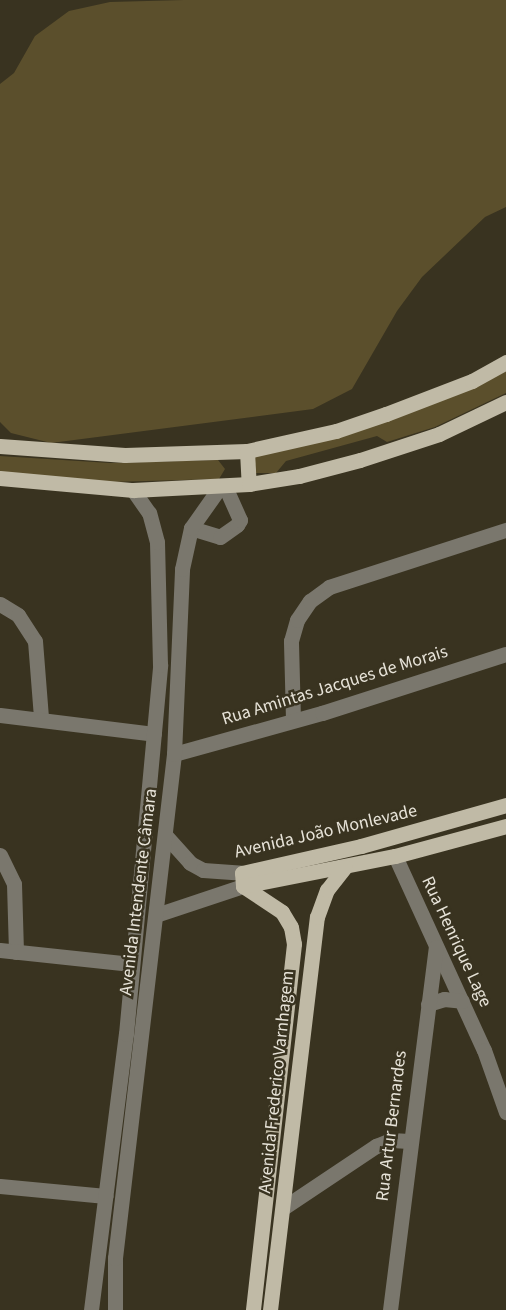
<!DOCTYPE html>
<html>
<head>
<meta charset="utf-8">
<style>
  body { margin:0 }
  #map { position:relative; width:506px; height:1310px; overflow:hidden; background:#393320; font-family:"Source Sans 3",sans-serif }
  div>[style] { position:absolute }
  .green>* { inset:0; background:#5b4f2c }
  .minor>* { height:15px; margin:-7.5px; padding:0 7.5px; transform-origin:7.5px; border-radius:7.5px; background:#7a776d }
  .major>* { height:15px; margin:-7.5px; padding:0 7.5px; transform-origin:7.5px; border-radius:7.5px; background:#c0baa6 }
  span { translate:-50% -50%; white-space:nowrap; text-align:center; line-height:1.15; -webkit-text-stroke:5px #393320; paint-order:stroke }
  .street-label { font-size:18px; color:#e7e3d8 }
</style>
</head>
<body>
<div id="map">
  <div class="green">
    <i style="clip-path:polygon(184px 0,506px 0,506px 207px,485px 217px,422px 277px,397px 311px,352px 389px,313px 409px,51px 443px,11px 433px,0 422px,0 84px,14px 73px,35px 36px,69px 11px,110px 2px)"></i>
    <i style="clip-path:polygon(506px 368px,506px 393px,435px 427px,387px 442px,377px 436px,286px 461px,276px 473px,253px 473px,253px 457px)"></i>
    <i style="clip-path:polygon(0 456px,110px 463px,218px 460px,225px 469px,219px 479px,109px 482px,0 473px)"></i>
  </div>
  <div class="minor">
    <i style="left:191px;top:528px;width:30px;rotate:17deg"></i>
    <i style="left:220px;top:537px;width:21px;rotate:-35deg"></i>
    <i style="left:237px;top:525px;width:6px;rotate:-59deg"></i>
    <i style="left:240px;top:520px;width:37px;rotate:-114deg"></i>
    <i style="left:0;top:604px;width:21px;rotate:31deg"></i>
    <i style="left:18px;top:615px;width:31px;rotate:57deg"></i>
    <i style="left:35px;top:641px;width:77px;rotate:85.5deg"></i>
    <i style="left:0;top:715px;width:155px;rotate:7deg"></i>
    <i style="left:293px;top:719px;width:78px;rotate:-91.5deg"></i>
    <i style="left:291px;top:641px;width:22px;rotate:-74deg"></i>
    <i style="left:297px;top:620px;width:23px;rotate:-56deg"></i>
    <i style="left:310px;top:601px;width:24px;rotate:-36deg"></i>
    <i style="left:329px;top:587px;width:186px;rotate:-17.9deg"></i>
    <i style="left:174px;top:754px;width:154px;rotate:-15.5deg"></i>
    <i style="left:322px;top:713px;width:193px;rotate:-17.8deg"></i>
    <i style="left:166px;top:836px;width:36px;rotate:48deg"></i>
    <i style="left:190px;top:863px;width:15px;rotate:28deg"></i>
    <i style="left:203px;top:870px;width:39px;rotate:4deg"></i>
    <i style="left:0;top:855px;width:32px;rotate:64deg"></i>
    <i style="left:14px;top:884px;width:68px;rotate:88.3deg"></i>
    <i style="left:395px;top:856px;width:213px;rotate:65.4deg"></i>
    <i style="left:484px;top:1050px;width:66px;rotate:70.5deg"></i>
    <i style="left:156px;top:915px;width:92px;rotate:-18.4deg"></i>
    <i style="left:0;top:950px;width:132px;rotate:6.1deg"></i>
    <i style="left:428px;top:1004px;width:17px;rotate:-17deg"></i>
    <i style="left:444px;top:999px;width:18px;rotate:6deg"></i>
    <i style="left:0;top:1186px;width:106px;rotate:5.4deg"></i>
    <i style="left:283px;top:1208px;width:112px;rotate:-33.7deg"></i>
    <i style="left:376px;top:1146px;width:16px;rotate:-22deg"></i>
    <i style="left:391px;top:1140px;width:18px;rotate:3deg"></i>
    <i style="left:91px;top:1310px;width:278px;rotate:-82.8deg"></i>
    <i style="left:126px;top:1034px;width:371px;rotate:-84.7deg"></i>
    <i style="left:160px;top:665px;width:123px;rotate:-91.4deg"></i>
    <i style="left:157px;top:542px;width:30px;rotate:-105deg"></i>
    <i style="left:149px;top:513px;width:28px;rotate:-125deg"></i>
    <i style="left:115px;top:1310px;width:52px;rotate:-90deg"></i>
    <i style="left:115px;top:1258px;width:507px;rotate:-83.32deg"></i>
    <i style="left:174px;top:754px;width:185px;rotate:-87.5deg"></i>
    <i style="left:182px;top:569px;width:42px;rotate:-77.6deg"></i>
    <i style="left:191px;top:528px;width:50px;rotate:-54.7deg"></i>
    <i style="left:390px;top:1310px;width:366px;rotate:-82.8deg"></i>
  </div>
  <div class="major">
    <i style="left:0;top:446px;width:125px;rotate:4.1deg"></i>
    <i style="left:125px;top:455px;width:122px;rotate:-1.9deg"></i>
    <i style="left:247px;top:451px;width:91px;rotate:-12.7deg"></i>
    <i style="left:336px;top:431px;width:53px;rotate:-18.8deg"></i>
    <i style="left:386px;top:414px;width:92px;rotate:-21deg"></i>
    <i style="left:472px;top:381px;width:39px;rotate:-29deg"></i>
    <i style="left:247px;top:451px;width:33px;rotate:87deg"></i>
    <i style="left:0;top:478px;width:134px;rotate:5.2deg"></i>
    <i style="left:133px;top:490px;width:116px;rotate:-3deg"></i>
    <i style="left:249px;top:484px;width:51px;rotate:-9.1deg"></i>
    <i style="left:299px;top:476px;width:63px;rotate:-14.7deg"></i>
    <i style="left:360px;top:460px;width:83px;rotate:-18.2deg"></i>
    <i style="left:439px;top:434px;width:74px;rotate:-25.5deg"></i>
    <i style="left:243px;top:886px;width:47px;rotate:33.7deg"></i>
    <i style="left:282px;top:912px;width:17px;rotate:59deg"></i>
    <i style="left:291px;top:927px;width:17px;rotate:80deg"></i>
    <i style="left:294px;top:944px;width:368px;rotate:96.4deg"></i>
    <i style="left:243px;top:886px;width:13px;rotate:-94deg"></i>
    <i style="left:242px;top:873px;width:122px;rotate:-12.8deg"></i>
    <i style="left:361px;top:846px;width:151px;rotate:-15.8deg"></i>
    <i style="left:243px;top:886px;width:155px;rotate:-11.2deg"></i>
    <i style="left:395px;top:856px;width:115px;rotate:-15.1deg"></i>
    <i style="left:270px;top:1310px;width:396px;rotate:-83.2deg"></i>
    <i style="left:317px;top:917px;width:29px;rotate:-70deg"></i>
    <i style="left:327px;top:890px;width:29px;rotate:-52deg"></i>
  </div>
  <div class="street-label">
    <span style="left:335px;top:686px;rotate:-17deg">Rua Amintas Jacques de Morais</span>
    <span style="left:326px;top:832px;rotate:-13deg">Avenida João Monlevade</span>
    <span style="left:139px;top:892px;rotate:-83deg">Avenida Intendente Câmara</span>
    <span style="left:456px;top:942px;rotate:65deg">Rua Henrique Lage</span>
    <span style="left:277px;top:1082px;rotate:-84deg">Avenida Frederico Varnhagem</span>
    <span style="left:392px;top:1126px;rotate:-83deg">Rua Artur Bernardes</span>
  </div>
</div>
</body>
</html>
